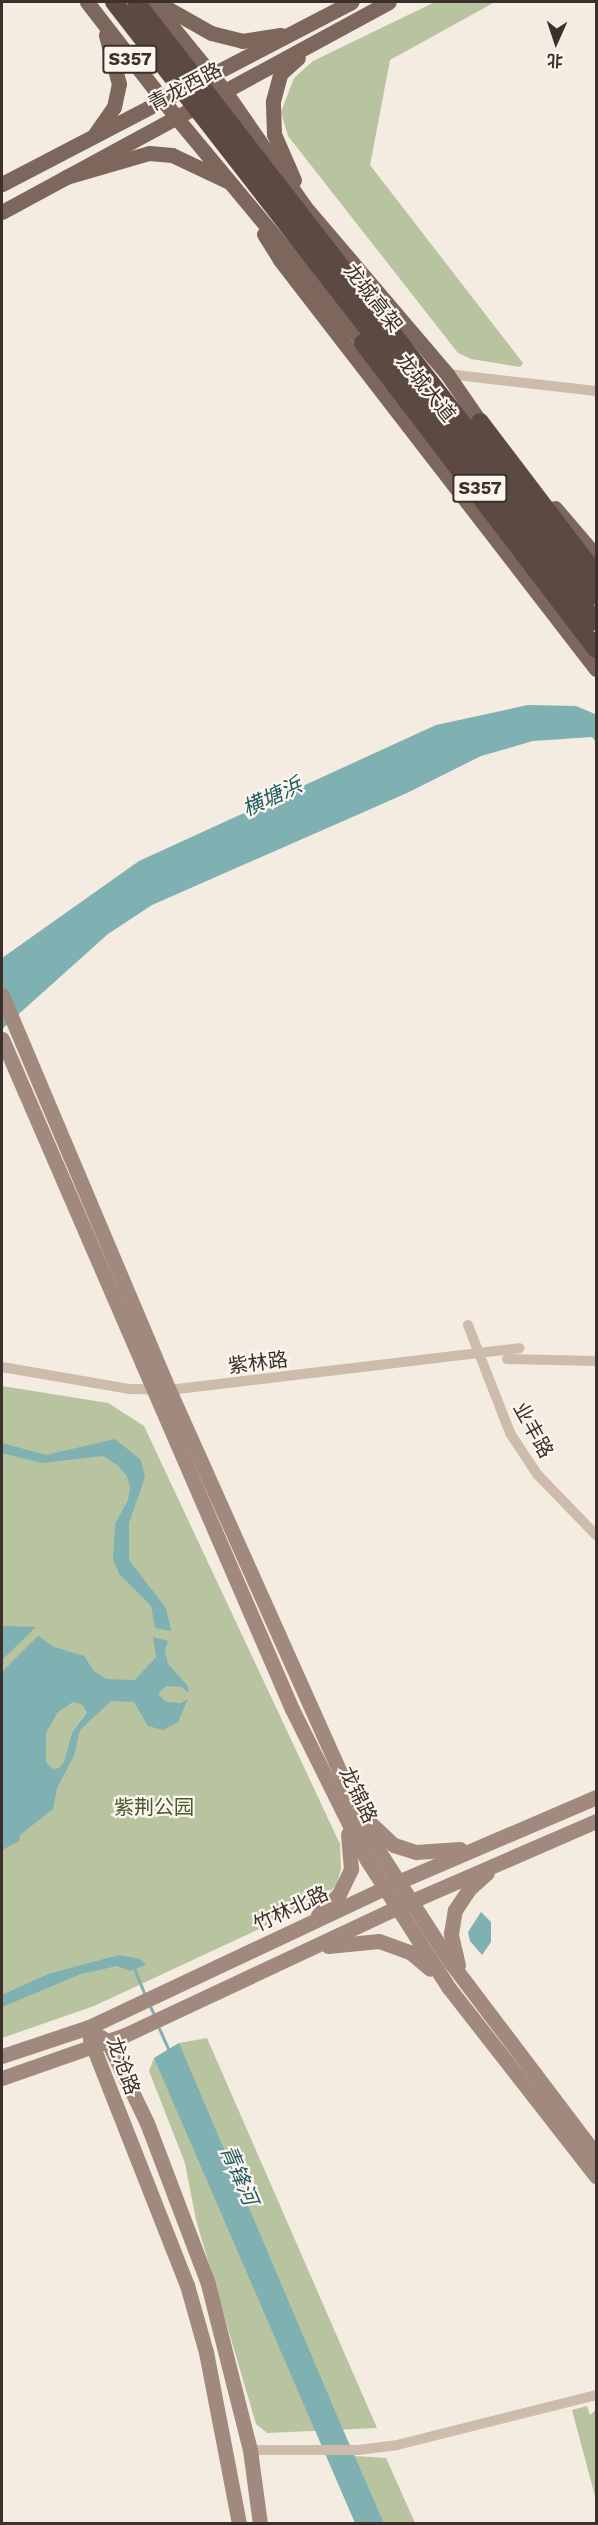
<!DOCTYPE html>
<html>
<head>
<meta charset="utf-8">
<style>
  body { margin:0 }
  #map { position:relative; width:598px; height:2525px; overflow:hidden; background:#f4ebe1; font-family:"Work Sans","Noto Sans SC",sans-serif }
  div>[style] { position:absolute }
  .green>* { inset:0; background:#b8c4a0 }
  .water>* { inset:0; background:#7fb0b2 }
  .stream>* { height:3px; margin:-1.5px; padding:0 1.5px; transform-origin:1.5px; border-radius:1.5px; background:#7fb0b2 }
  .street>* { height:10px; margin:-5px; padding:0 5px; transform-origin:5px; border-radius:5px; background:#cdbbac }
  .secondary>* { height:15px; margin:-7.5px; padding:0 7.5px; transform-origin:7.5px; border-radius:7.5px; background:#a18a7d }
  .primary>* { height:15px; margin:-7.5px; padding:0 7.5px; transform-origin:7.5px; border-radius:7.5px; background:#7d675c }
  .highway>* { height:18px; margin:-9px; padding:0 9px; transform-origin:9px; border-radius:9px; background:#5c4a42 }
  span { translate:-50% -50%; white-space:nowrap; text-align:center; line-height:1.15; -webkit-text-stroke:4.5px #fbf5ee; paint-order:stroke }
  .shield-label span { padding:2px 4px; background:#fbf5ee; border:2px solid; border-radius:4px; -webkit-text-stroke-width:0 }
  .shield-label { font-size:18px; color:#3b302b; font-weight:700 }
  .street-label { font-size:20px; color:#3b302b }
  .park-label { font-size:20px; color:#4a5a2e }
  .water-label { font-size:21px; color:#1f5a5e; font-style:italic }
  .frame { position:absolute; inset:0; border:3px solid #3b302b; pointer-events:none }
  .north { position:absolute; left:526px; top:12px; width:60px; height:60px; -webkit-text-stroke:4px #fbf5ee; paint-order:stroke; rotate:183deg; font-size:16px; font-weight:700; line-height:24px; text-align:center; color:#3b302b }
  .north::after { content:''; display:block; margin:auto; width:21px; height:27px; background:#3b302b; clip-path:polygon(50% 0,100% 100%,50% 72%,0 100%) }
</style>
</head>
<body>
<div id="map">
  <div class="green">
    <i style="clip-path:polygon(435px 2px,495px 2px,390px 60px,370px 165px,523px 363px,520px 367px,471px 359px,458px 353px,288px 136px,281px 112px,294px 78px,313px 61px)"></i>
    <i style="clip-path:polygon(2px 1386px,108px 1403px,144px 1426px,340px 1844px,341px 1869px,336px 1886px,317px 1902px,94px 2006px,2px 2038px)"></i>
    <i style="clip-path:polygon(207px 2038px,377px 2428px,267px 2433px,256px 2424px,196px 2220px,185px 2163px,149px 2071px,154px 2058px,179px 2043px)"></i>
    <i style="clip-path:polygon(587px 2406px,590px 2415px,596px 2410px,596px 2500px,572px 2410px)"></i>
    <i style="clip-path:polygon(354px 2456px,386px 2458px,415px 2523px,384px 2523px)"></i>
  </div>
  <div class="water">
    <i style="clip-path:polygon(528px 705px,576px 706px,595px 714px,596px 742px,592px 737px,533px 741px,481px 756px,407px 793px,152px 905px,108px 934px,2px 1029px,2px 958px,139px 861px,436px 725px)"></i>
    <i style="clip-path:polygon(115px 1439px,141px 1460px,145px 1477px,129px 1523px,129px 1560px,166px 1608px,171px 1631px,155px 1628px,151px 1606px,119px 1574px,113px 1559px,115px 1524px,128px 1500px,130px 1488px,127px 1476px,117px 1465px,103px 1456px,42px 1463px,2px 1453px,2px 1443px,46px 1455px)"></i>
    <i style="clip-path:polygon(2px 1626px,36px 1627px,2px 1660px)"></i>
    <i style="clip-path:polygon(evenodd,38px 1636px,54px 1647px,84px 1656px,94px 1671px,106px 1679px,135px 1680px,156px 1657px,153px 1637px,168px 1641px,165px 1651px,168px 1664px,187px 1685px,189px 1693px,181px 1687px,166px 1686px,158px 1694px,166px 1702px,181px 1703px,188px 1699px,178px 1722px,163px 1730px,148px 1726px,134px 1702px,111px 1701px,80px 1730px,74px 1756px,57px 1788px,53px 1809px,20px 1835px,19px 1841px,2px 1850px,2px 1672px,38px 1636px,73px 1702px,83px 1705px,87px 1713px,72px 1733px,64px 1762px,59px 1768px,53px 1769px,46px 1762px,46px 1733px,58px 1712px,73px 1702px)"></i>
    <i style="clip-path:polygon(481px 1912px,491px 1922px,491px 1942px,482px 1955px,470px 1941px,468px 1932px)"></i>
    <i style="clip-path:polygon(119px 1955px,140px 1959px,146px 1965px,130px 1971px,117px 1966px,81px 1974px,2px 2007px,2px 1995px,48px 1974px)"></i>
    <i style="clip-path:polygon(179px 2043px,341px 2425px,384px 2523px,355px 2523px,154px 2058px)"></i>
  </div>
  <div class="stream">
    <i style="left:134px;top:1968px;width:29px;rotate:68deg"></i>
    <i style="left:149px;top:2004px;width:14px;rotate:65deg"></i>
    <i style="left:158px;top:2026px;width:30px;rotate:66deg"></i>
  </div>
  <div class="street">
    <i style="left:447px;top:374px;width:150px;rotate:6.5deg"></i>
    <i style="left:468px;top:1325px;width:116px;rotate:68.7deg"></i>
    <i style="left:510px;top:1433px;width:49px;rotate:56.6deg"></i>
    <i style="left:537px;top:1474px;width:85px;rotate:46deg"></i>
    <i style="left:507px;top:1359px;width:89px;rotate:1.3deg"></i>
    <i style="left:2px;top:1367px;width:130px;rotate:9.8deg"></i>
    <i style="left:130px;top:1389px;width:39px;rotate:1deg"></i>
    <i style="left:169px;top:1390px;width:353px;rotate:-6.8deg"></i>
    <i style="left:250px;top:2450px;width:108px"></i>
    <i style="left:358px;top:2450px;width:39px;rotate:-7deg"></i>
    <i style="left:397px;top:2445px;width:205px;rotate:-14.1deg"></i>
  </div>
  <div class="secondary">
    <i style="left:2px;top:995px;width:429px;rotate:67.1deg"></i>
    <i style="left:169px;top:1390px;width:448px;rotate:65.9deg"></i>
    <i style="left:352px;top:1799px;width:61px;rotate:62.6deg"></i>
    <i style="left:380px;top:1853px;width:131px;rotate:57.2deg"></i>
    <i style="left:451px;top:1963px;width:241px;rotate:52.9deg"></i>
    <i style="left:2px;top:1039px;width:730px;rotate:66.6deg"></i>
    <i style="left:292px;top:1709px;width:169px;rotate:63.6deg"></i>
    <i style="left:367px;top:1860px;width:152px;rotate:57.4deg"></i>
    <i style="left:449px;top:1988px;width:239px;rotate:52deg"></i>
    <i style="left:369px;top:1822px;width:34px;rotate:43deg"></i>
    <i style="left:394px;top:1845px;width:23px;rotate:18deg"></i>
    <i style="left:416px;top:1852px;width:44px;rotate:-3.9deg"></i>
    <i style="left:318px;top:1915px;width:30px;rotate:-45deg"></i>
    <i style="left:339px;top:1894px;width:28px;rotate:-64deg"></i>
    <i style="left:351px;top:1869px;width:35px;rotate:-95deg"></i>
    <i style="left:328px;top:1946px;width:51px;rotate:-5.6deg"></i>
    <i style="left:379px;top:1941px;width:33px;rotate:20deg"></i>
    <i style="left:410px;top:1952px;width:26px;rotate:40deg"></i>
    <i style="left:458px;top:1965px;width:32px;rotate:-103deg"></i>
    <i style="left:451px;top:1934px;width:24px;rotate:-81deg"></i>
    <i style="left:455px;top:1910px;width:25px;rotate:-56deg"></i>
    <i style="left:469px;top:1889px;width:24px;rotate:-42deg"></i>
    <i style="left:101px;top:2037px;width:9px;rotate:36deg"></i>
    <i style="left:108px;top:2042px;width:90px;rotate:64.3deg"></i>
    <i style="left:147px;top:2123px;width:172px;rotate:69.2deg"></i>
    <i style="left:208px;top:2284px;width:171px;rotate:75.8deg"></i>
    <i style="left:250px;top:2450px;width:75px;rotate:82.3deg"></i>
    <i style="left:90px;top:2039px;width:264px;rotate:68.5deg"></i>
    <i style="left:187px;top:2285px;width:70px;rotate:74.2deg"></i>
    <i style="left:206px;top:2352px;width:175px;rotate:79.1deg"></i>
    <i style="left:2px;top:2056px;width:92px;rotate:-18.4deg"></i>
    <i style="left:89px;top:2027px;width:326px;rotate:-25.2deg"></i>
    <i style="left:384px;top:1888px;width:231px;rotate:-23.2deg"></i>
    <i style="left:2px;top:2078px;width:130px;rotate:-19.3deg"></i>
    <i style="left:125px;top:2035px;width:299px;rotate:-25.1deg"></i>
    <i style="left:396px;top:1908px;width:218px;rotate:-23.5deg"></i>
  </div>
  <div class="primary">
    <i style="left:87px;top:2px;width:144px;rotate:52.3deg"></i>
    <i style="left:175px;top:116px;width:305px;rotate:50.3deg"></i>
    <i style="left:152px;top:2px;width:114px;rotate:50.7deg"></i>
    <i style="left:224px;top:90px;width:142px;rotate:55.3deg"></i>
    <i style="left:305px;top:207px;width:219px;rotate:49.6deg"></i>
    <i style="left:447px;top:374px;width:70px;rotate:55.4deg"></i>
    <i style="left:158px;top:3px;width:61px;rotate:29.5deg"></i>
    <i style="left:211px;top:33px;width:32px;rotate:14deg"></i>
    <i style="left:242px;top:41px;width:39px;rotate:-9deg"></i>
    <i style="left:95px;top:134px;width:33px;rotate:-55deg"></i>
    <i style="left:114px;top:107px;width:24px;rotate:-78deg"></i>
    <i style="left:119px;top:84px;width:51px;rotate:-104.9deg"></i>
    <i style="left:66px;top:177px;width:86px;rotate:-16.1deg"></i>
    <i style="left:149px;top:153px;width:23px;rotate:5deg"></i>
    <i style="left:172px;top:155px;width:61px;rotate:25.3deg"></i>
    <i style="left:294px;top:180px;width:50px;rotate:-113.5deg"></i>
    <i style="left:274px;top:134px;width:33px;rotate:-92deg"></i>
    <i style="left:273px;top:101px;width:28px;rotate:-75deg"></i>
    <i style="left:280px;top:74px;width:24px;rotate:-42deg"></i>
    <i style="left:2px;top:184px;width:394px;rotate:-27.5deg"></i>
    <i style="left:2px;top:212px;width:440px;rotate:-28.5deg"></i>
    <i style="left:264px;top:234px;width:31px;rotate:58deg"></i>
    <i style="left:280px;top:260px;width:517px;rotate:52.31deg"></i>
    <i style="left:555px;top:508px;width:63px;rotate:49.5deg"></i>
  </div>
  <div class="highway">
    <i style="left:114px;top:2px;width:785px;rotate:52.14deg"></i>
    <i style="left:136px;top:2px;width:751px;rotate:52.25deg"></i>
    <i style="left:363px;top:343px;width:385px;rotate:52.7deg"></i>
    <i style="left:480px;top:422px;width:192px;rotate:52.8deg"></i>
  </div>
  <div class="shield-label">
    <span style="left:130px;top:59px">S357</span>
    <span style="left:480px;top:488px">S357</span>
  </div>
  <div class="street-label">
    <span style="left:185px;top:87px;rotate:-28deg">青龙西路</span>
    <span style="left:373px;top:298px;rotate:52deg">龙城高架</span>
    <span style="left:426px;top:388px;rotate:51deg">龙城大道</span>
    <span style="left:258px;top:1363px;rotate:-7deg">紫林路</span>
    <span style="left:533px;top:1430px;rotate:61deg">业丰路</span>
    <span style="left:358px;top:1795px;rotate:64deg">龙锦路</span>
    <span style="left:291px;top:1909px;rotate:-25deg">竹林北路</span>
    <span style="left:123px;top:2066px;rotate:70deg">龙沧路</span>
  </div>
  <div class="park-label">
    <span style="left:154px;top:1807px">紫荆公园</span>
  </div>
  <div class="water-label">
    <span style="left:272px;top:797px;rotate:-25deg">横塘浜</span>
    <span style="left:239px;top:2175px;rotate:67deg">青锋河</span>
  </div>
  <div class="frame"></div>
  <div class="north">北</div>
</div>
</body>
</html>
